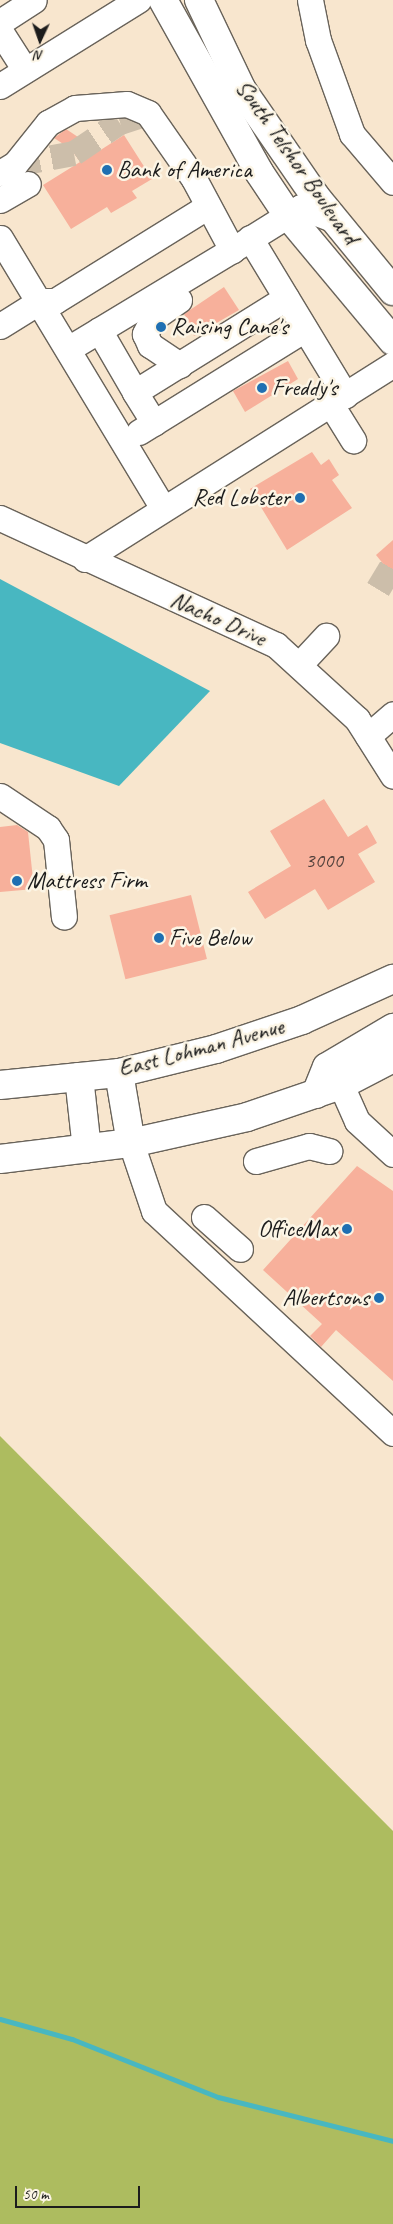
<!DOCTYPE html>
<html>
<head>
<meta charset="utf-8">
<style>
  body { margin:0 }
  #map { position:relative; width:393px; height:2224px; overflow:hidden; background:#f8e6ce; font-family:Caveat,sans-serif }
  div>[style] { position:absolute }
  .green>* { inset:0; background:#adbc5f }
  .water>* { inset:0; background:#48b7c1 }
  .stream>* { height:5px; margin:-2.5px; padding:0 2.5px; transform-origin:2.5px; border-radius:2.5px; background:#48b7c1 }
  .building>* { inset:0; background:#f7b09b; transform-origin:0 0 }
  .minor-tunnel>* { height:25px; margin-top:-12.5px; transform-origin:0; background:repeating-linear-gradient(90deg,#ccbeaa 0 25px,transparent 0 37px) }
  .roads { filter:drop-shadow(1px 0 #69635a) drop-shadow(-1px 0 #69635a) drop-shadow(0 1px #69635a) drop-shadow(0 -1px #69635a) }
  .minor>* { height:25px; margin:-12.5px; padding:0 12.5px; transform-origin:12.5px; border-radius:12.5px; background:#fff }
  .major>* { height:28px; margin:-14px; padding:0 14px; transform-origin:14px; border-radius:14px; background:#fff }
  .dots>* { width:14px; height:14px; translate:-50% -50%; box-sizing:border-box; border:2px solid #fcf5e5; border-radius:50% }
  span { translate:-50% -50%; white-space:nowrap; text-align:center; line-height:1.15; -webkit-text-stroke:5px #fcf5e5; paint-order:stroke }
  .number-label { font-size:21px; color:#53413c }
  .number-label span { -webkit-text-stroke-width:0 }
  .street-label { font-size:24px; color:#1c1c1c }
  .poi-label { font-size:24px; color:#1c1c1c }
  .left { translate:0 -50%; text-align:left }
  .right { translate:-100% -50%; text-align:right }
  .north { position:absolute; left:15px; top:15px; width:50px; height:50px; -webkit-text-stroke:4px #fcf5e5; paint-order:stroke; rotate:183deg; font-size:14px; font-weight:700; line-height:20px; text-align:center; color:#1c1c1c }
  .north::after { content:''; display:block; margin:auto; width:18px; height:22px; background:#1c1c1c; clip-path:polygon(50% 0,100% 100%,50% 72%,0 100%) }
  .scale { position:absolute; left:15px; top:2186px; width:125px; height:22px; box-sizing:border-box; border:2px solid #1c1c1c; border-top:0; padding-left:6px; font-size:15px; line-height:18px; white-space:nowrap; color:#1c1c1c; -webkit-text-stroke:4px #fcf5e5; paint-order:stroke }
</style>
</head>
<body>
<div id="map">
  <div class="green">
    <i style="clip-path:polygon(0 1436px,393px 1831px,393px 2224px,0 2224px)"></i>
  </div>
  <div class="water">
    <i style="clip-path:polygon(0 579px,210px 691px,119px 786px,0 743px)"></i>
  </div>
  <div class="stream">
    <i style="left:0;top:2019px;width:75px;rotate:15.5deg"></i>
    <i style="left:72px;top:2039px;width:157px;rotate:21.7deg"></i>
    <i style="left:218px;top:2097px;width:180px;rotate:14.1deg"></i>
  </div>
  <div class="building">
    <i style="clip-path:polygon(66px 129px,99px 151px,124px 135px,152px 179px,132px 191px,137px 198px,111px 213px,107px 207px,71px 229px,43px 185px,80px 162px,71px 149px,54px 138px)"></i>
    <i style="clip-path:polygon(224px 287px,239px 310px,194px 336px,184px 314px)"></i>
    <i style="clip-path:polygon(288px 361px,298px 379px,245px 412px,233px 391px)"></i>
    <i style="clip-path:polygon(312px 452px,321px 465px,329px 459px,339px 475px,332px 480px,352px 508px,287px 550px,250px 489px)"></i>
    <i style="clip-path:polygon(393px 540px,393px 576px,376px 555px)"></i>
    <i style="clip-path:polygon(324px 799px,348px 837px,367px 825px,377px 843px,358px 854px,375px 882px,328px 910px,315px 889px,265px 919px,248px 892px,291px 866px,270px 831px)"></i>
    <i style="clip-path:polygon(17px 825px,28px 832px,34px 889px,0 892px,0 827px)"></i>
    <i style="left:191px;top:895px;width:66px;height:84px;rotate:76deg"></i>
    <i style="clip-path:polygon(357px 1166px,393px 1191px,393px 1381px,336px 1330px,321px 1347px,310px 1336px,322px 1324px,263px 1270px)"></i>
  </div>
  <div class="minor-tunnel">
    <i style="left:15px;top:164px;width:60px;rotate:-10.6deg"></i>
    <i style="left:74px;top:153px;width:55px;rotate:-34deg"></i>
    <i style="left:120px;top:122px;width:29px;rotate:-18deg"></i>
    <i style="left:378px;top:589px;width:29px;rotate:-59deg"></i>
  </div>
  <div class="roads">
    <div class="minor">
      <i style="left:310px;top:0;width:41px;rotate:78.7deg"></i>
      <i style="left:318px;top:40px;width:100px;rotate:70.1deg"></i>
      <i style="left:352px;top:134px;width:63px;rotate:49.5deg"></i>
      <i style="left:0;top:22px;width:40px;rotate:-32.9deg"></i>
      <i style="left:0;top:31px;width:46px;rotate:57.3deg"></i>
      <i style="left:0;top:86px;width:163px;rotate:-31.9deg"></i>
      <i style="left:0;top:173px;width:17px;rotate:-31deg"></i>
      <i style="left:15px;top:164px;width:53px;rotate:-51.2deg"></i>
      <i style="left:48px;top:123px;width:31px;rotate:-29deg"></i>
      <i style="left:75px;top:108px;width:52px;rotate:-4.4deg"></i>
      <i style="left:127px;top:104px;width:23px;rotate:23deg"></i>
      <i style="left:148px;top:113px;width:80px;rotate:55.1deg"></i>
      <i style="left:194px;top:179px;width:81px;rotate:61.8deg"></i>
      <i style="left:232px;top:250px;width:81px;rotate:-31.9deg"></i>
      <i style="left:301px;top:207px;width:36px;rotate:21deg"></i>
      <i style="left:0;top:200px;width:32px;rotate:-30deg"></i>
      <i style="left:0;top:238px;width:315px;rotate:58.9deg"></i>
      <i style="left:250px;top:238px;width:184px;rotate:58.8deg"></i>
      <i style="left:179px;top:300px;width:32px;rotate:145deg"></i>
      <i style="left:153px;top:318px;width:18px;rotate:117deg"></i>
      <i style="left:145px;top:334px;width:12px;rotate:66deg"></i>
      <i style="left:150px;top:345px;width:36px;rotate:34deg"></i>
      <i style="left:0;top:326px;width:47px;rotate:-32deg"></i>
      <i style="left:40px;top:301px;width:15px"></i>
      <i style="left:55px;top:301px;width:180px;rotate:-31.8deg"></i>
      <i style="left:99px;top:330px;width:72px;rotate:59.9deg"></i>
      <i style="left:68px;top:349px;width:192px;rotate:-31.1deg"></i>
      <i style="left:330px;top:403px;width:44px;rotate:58.1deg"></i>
      <i style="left:154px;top:423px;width:36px;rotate:-122deg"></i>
      <i style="left:135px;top:392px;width:178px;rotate:-31.9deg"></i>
      <i style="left:139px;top:432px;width:195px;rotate:-31.8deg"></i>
      <i style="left:0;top:518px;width:304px;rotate:24.7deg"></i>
      <i style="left:276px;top:645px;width:110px;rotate:42.4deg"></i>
      <i style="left:357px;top:719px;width:67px;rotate:57.7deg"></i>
      <i style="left:85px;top:559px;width:365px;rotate:-32.3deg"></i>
      <i style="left:299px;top:665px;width:40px;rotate:-47deg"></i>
      <i style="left:368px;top:736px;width:33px;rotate:-41deg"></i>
      <i style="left:0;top:796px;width:58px;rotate:33.7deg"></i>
      <i style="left:48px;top:828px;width:14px;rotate:56deg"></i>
      <i style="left:56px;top:840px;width:77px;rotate:84.1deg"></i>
      <i style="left:341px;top:1085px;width:39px;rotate:66deg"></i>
      <i style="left:357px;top:1121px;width:49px;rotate:42.5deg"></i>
      <i style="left:131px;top:1143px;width:72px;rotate:71.3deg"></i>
      <i style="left:154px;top:1211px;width:326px;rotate:42.9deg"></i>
      <i style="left:256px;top:1161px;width:55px;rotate:-15.8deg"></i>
      <i style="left:309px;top:1146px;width:21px;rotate:14deg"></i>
      <i style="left:204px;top:1217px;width:48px;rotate:41.6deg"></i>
    </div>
    <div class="major">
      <i style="left:163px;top:0;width:197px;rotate:60.8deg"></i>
      <i style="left:259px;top:172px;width:50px;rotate:56.3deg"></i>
      <i style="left:287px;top:214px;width:165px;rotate:50.2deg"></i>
      <i style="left:199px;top:0;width:100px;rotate:64.5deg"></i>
      <i style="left:242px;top:90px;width:129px;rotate:55.4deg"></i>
      <i style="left:315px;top:196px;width:123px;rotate:50.6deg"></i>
      <i style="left:119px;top:1073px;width:71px;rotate:80.3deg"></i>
      <i style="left:79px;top:1077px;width:72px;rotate:83.7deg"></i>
      <i style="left:0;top:1085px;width:120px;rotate:-5.8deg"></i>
      <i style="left:119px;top:1073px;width:100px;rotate:-13.9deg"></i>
      <i style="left:216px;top:1049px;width:91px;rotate:-18.6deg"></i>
      <i style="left:302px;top:1020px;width:100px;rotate:-24.3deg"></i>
      <i style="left:316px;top:1094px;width:29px;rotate:-68deg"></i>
      <i style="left:327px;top:1067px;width:77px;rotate:-30.6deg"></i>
      <i style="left:0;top:1159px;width:132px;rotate:-7deg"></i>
      <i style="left:131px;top:1143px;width:119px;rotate:-12.6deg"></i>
      <i style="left:247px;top:1117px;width:99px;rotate:-18.8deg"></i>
      <i style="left:341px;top:1085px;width:59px;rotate:-27.4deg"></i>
    </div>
  </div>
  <div class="dots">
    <i style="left:107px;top:170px;background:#1f6fb2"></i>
    <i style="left:161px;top:327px;background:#1f6fb2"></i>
    <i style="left:262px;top:388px;background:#1f6fb2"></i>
    <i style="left:300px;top:498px;background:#1f6fb2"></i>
    <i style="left:17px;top:881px;background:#1f6fb2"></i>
    <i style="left:159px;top:938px;background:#1f6fb2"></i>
    <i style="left:347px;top:1229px;background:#1f6fb2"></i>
    <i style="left:379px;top:1298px;background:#1f6fb2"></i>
  </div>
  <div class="number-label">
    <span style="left:324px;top:860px">3000</span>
  </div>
  <div class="street-label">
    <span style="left:297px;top:162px;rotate:55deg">South Telshor Boulevard</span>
    <span style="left:218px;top:619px;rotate:24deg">Nacho Drive</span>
    <span style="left:201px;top:1048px;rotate:-15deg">East Lohman Avenue</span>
  </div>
  <div class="poi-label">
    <span class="left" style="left:117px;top:170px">Bank of America</span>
    <span class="left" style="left:171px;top:327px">Raising Cane's</span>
    <span class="left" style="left:272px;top:388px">Freddy's</span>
    <span class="right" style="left:290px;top:498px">Red Lobster</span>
    <span class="left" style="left:27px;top:881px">Mattress Firm</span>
    <span class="left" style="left:169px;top:938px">Five Below</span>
    <span class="right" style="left:337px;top:1229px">OfficeMax</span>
    <span class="right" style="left:369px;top:1298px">Albertsons</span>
  </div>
  <div class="north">N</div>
  <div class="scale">50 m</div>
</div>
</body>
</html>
